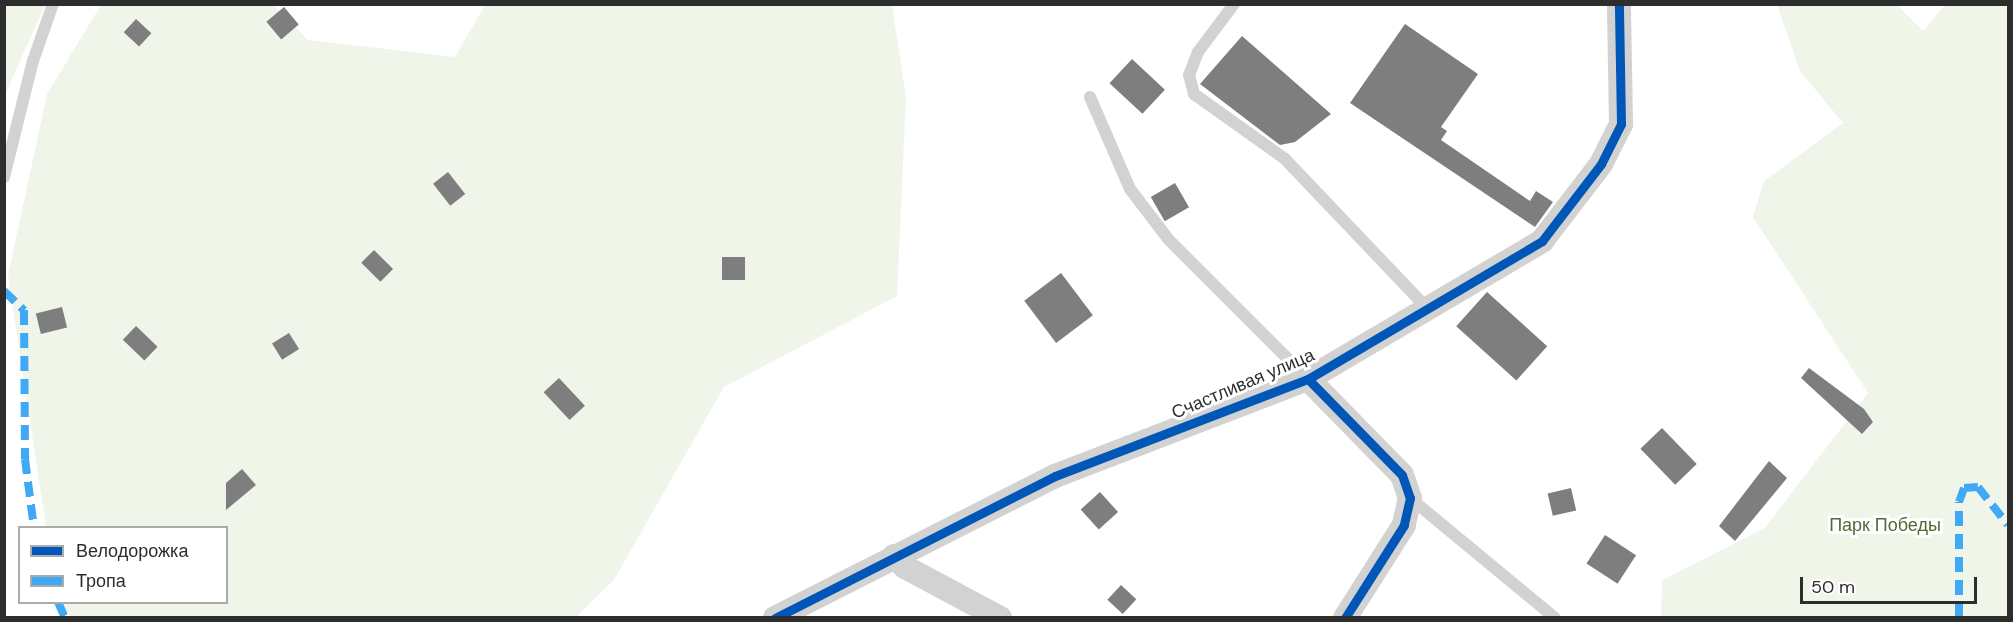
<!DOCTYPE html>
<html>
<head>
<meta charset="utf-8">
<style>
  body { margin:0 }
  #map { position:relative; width:2013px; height:622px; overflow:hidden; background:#fff; font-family:"DM Sans",sans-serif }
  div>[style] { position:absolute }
  .green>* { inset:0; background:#f0f5ea }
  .building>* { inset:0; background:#7e7e7e; transform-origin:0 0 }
  .service>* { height:12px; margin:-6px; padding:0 6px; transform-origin:6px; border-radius:6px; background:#d2d2d2 }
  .minor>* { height:24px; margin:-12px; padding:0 12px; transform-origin:12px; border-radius:12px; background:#d2d2d2 }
  .quiet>* { height:8px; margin-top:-4px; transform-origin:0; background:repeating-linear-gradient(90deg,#3fa9f5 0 15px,transparent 0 23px) }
  .cycleway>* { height:9px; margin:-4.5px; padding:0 4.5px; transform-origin:4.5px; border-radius:4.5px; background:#0057b8 }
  span { translate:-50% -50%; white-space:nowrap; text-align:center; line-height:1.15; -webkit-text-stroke:6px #fff; paint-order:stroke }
  .street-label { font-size:18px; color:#2d2d2d }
  .park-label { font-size:18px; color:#506b37 }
  .frame { position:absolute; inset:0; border:6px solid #2d2d2d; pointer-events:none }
  .legend { position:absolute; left:18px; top:526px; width:210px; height:78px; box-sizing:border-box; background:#fff; border:2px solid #ababab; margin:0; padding:8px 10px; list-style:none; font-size:18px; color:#2d2d2d }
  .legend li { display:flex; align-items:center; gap:12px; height:30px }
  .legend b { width:30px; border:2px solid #ababab }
  .scale { position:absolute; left:1800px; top:577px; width:177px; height:27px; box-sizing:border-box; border:3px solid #2d2d2d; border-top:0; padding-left:8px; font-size:18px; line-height:21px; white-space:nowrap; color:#2d2d2d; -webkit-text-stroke:4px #fff; paint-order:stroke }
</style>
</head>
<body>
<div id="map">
  <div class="green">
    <i style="clip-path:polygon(5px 4px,45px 5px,5px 95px,4px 5px)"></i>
    <i style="clip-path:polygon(101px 5px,273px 5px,308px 40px,455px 57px,485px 5px,892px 5px,906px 97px,897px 296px,724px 387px,614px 580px,576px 617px,72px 617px,59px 603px,226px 602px,226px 528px,46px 527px,8px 275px,47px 94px)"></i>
    <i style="clip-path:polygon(1777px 5px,1897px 5px,1923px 31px,1945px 5px,2008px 5px,2008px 617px,1661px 618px,1662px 580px,1765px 528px,1868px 393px,1753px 217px,1764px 181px,1843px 123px,1800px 71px)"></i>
  </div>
  <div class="building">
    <i style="left:284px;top:7px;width:23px;height:23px;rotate:50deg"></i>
    <i style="left:136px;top:19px;width:21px;height:18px;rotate:43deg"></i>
    <i style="clip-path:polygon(1405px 24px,1478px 74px,1441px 127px,1447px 131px,1441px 140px,1530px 201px,1536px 191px,1553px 202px,1535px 227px,1350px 103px)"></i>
    <i style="clip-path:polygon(1242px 36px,1331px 114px,1295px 142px,1280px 145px,1200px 84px)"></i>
    <i style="left:1132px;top:59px;width:45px;height:33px;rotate:43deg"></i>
    <i style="left:448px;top:172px;width:28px;height:19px;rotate:52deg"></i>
    <i style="left:1175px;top:183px;width:28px;height:28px;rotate:60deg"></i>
    <i style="left:374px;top:250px;width:27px;height:18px;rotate:45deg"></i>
    <i style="left:722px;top:257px;width:23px;height:23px"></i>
    <i style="left:1061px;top:273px;width:53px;height:46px;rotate:53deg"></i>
    <i style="left:1487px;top:292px;width:81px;height:46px;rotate:42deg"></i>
    <i style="left:62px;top:307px;width:21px;height:27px;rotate:76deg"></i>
    <i style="left:136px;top:326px;width:30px;height:19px;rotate:44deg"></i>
    <i style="left:289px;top:333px;width:19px;height:20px;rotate:58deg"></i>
    <i style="clip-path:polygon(1809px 368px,1864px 409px,1873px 422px,1862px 434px,1801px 378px)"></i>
    <i style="left:559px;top:378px;width:38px;height:21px;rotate:47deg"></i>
    <i style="left:1662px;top:428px;width:50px;height:30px;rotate:46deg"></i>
    <i style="clip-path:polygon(1769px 461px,1787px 478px,1735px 541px,1719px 526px)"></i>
    <i style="clip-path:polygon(242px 469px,256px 485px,226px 510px,226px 483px)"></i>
    <i style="left:1571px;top:488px;width:23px;height:24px;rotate:77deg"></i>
    <i style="left:1100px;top:492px;width:27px;height:26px;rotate:48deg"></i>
    <i style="left:1605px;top:535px;width:37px;height:34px;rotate:33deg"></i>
    <i style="left:1121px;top:585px;width:21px;height:20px;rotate:43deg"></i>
  </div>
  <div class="service">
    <i style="left:1234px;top:4px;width:60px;rotate:126.9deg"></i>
    <i style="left:1198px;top:52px;width:25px;rotate:111deg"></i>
    <i style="left:1189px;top:75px;width:20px;rotate:75deg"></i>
    <i style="left:1194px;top:94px;width:112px;rotate:35.5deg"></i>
    <i style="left:1285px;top:159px;width:203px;rotate:46.4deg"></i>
    <i style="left:1090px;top:97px;width:100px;rotate:66.5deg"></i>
    <i style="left:1130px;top:189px;width:64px;rotate:52.6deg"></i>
    <i style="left:1169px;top:240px;width:197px;rotate:45deg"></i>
    <i style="left:4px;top:177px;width:120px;rotate:-76deg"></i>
    <i style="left:33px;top:61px;width:60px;rotate:-70.7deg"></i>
    <i style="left:1410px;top:498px;width:188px;rotate:39.6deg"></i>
  </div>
  <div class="minor">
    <i style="left:1308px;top:379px;width:134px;rotate:45.6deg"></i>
    <i style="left:1402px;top:475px;width:24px;rotate:71deg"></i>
    <i style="left:1410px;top:498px;width:28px;rotate:103deg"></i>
    <i style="left:1404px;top:525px;width:110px;rotate:122.4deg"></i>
    <i style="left:894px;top:556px;width:16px;rotate:45deg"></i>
    <i style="left:905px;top:567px;width:108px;rotate:28.2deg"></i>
    <i style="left:775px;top:618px;width:314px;rotate:-26.9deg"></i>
    <i style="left:1055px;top:476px;width:271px;rotate:-21deg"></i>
    <i style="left:1308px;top:379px;width:272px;rotate:-30.5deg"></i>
    <i style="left:1542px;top:241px;width:97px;rotate:-52.5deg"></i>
    <i style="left:1601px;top:164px;width:45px;rotate:-63.4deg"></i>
    <i style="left:1621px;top:124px;width:120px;rotate:-91deg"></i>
  </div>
  <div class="quiet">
    <i style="left:4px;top:291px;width:28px;rotate:44deg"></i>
    <i style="left:24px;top:310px;width:149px;rotate:89.6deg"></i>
    <i style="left:25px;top:459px;width:70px;rotate:82.6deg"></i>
    <i style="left:58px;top:602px;width:17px;rotate:66deg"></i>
    <i style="left:1959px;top:618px;width:116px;rotate:-90deg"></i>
    <i style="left:1959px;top:502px;width:15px;rotate:-70deg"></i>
    <i style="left:1964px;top:488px;width:14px;rotate:-4deg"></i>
    <i style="left:1978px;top:487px;width:48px;rotate:51.7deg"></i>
  </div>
  <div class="cycleway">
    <i style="left:1308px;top:379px;width:134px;rotate:45.6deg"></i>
    <i style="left:1402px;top:475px;width:24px;rotate:71deg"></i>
    <i style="left:1410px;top:498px;width:28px;rotate:103deg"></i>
    <i style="left:1404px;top:525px;width:110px;rotate:122.4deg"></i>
    <i style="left:775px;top:618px;width:314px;rotate:-26.9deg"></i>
    <i style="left:1055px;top:476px;width:271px;rotate:-21deg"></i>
    <i style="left:1308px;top:379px;width:272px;rotate:-30.5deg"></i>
    <i style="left:1542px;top:241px;width:97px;rotate:-52.5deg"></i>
    <i style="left:1601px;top:164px;width:45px;rotate:-63.4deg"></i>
    <i style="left:1621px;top:124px;width:120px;rotate:-91deg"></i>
  </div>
  <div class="street-label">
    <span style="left:1243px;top:384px;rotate:-23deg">Счастливая улица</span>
  </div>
  <div class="park-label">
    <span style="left:1885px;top:525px">Парк Победы</span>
  </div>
  <div class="frame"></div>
  <ul class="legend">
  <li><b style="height:8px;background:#0057b8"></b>Велодорожка</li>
  <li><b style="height:8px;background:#3fa9f5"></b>Тропа</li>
  </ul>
  <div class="scale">50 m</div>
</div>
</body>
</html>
